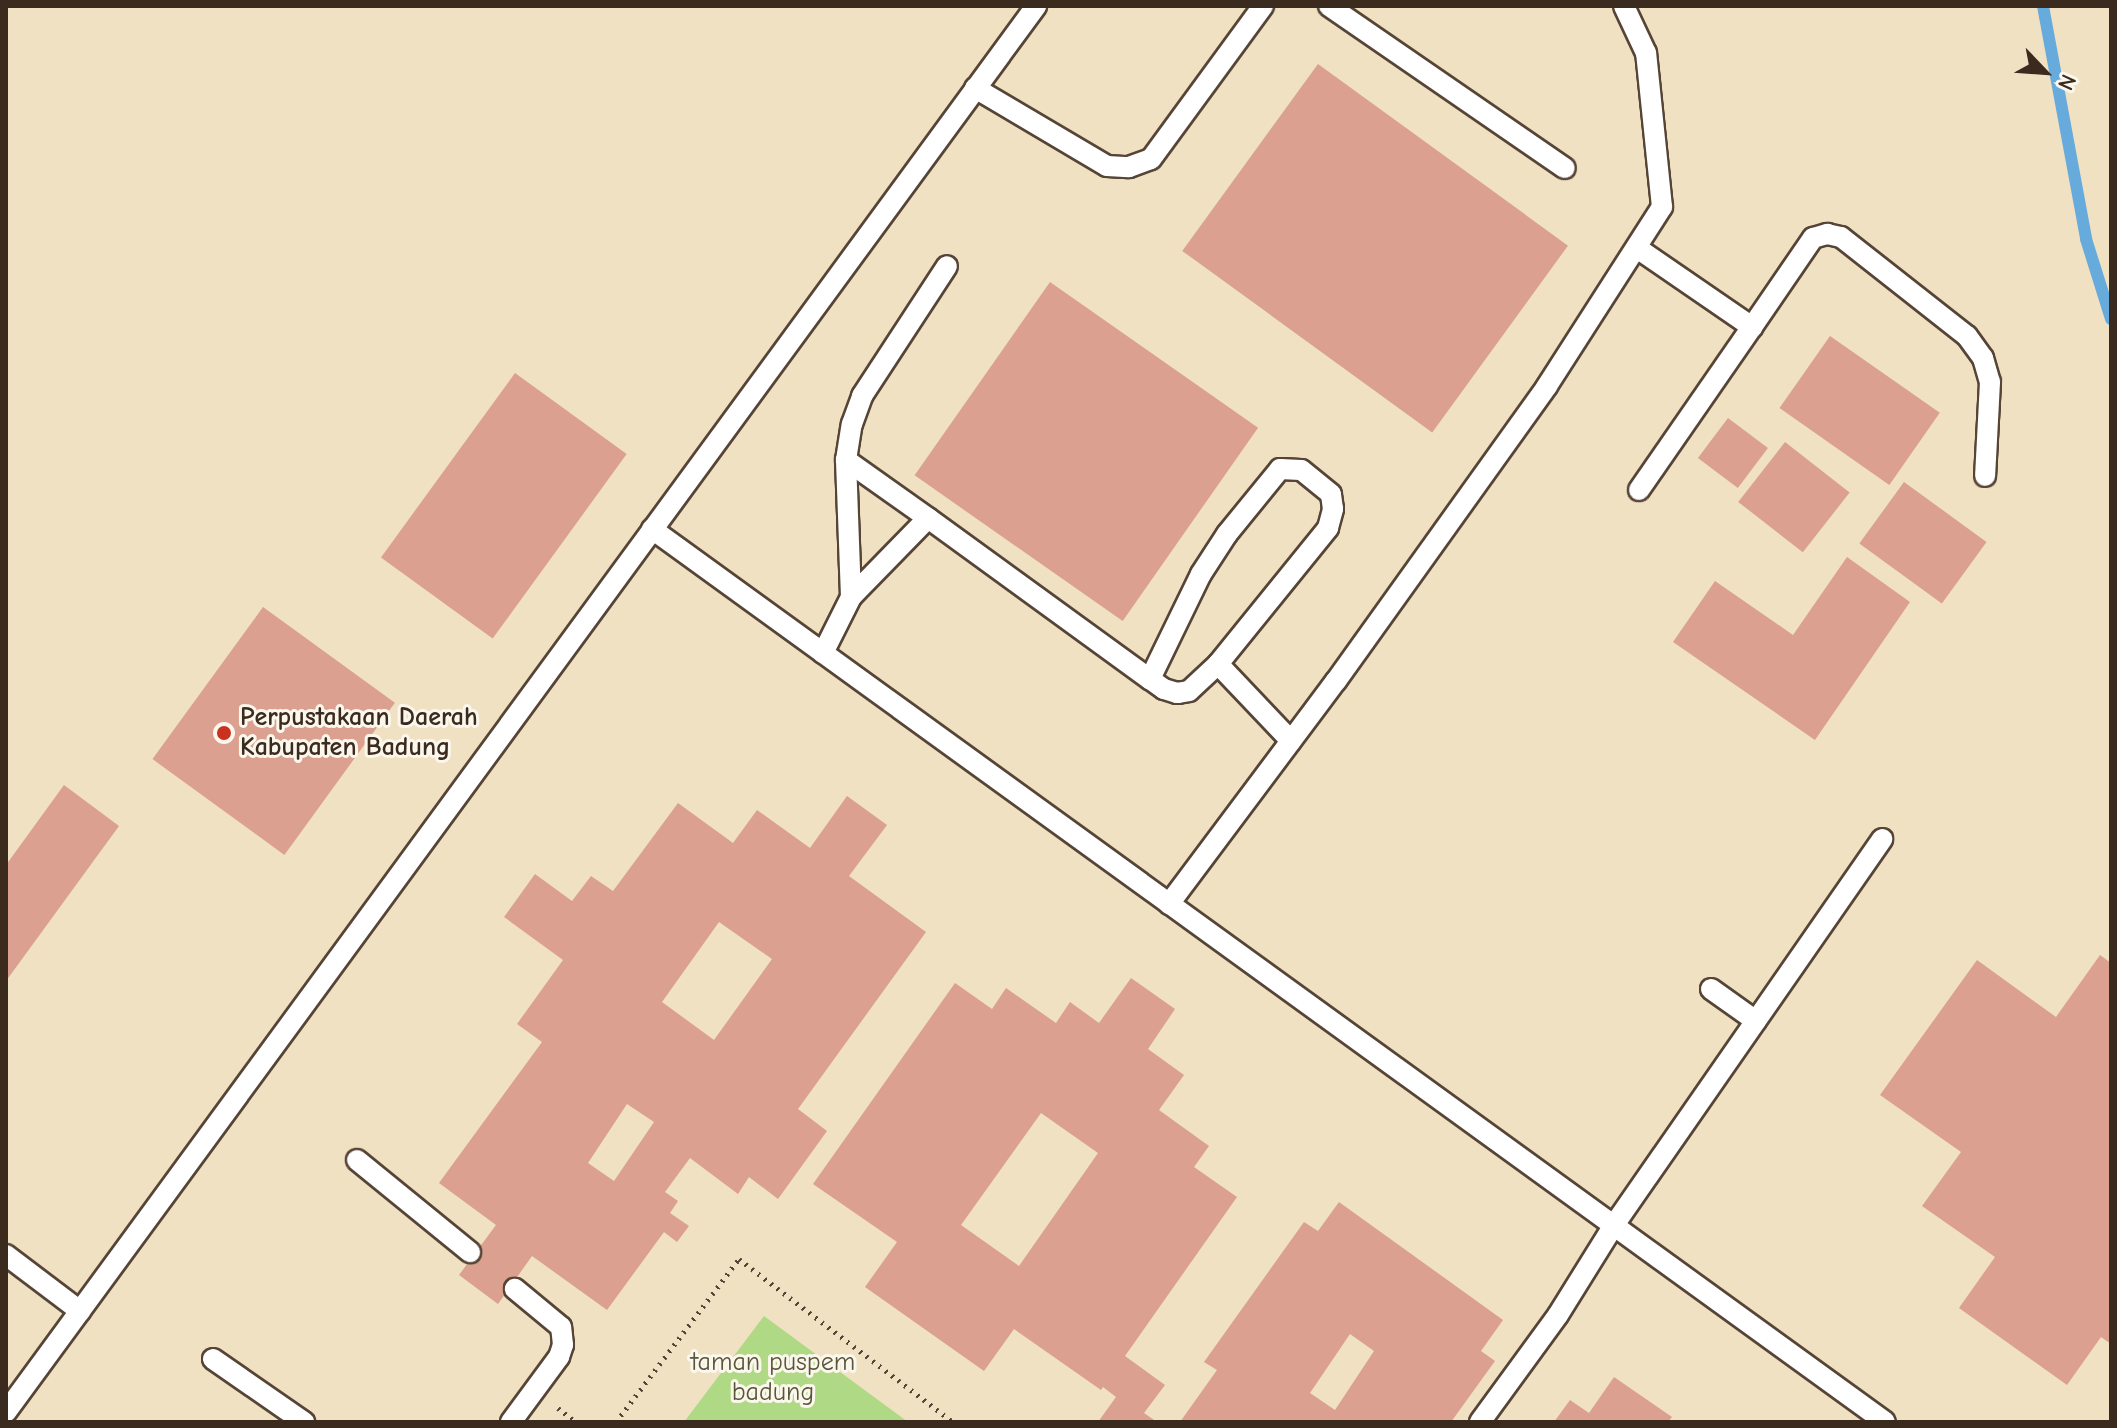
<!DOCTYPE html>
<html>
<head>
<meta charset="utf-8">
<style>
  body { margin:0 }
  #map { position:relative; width:2117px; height:1428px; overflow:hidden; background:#efe1c2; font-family:"Comic Neue",sans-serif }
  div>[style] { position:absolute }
  .green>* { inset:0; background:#afd984 }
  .stream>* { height:12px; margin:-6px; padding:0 6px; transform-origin:6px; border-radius:6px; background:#67aadc }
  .building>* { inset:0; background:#dba08f; transform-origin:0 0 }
  .path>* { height:5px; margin-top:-2.5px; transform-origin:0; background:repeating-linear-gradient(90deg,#564537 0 2px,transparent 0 8px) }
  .roads { filter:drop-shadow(2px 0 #564537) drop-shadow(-2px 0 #564537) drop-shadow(0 2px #564537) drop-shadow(0 -2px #564537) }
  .service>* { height:20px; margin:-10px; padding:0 10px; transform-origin:10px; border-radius:10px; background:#fff }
  .dots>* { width:22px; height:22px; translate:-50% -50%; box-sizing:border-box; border:4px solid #fbf7ec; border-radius:50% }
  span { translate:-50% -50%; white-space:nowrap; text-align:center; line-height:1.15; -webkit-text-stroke:6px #fbf7ec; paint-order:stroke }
  .poi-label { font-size:26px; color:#3b2a1e; font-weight:700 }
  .left { translate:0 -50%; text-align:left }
  .park-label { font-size:26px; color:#585638 }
  .frame { position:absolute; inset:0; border:8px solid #3b2a1e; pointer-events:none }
  .north { position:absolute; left:2005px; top:32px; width:80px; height:80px; -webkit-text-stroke:6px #fbf7ec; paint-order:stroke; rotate:115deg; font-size:22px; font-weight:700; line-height:32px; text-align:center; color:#3b2a1e }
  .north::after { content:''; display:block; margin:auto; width:28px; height:36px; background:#3b2a1e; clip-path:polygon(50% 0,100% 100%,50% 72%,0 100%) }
</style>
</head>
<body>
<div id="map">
  <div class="green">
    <i style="clip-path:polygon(764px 1316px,908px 1422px,684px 1422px)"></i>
  </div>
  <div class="stream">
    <i style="left:2043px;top:6px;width:237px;rotate:79.5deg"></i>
    <i style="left:2086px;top:239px;width:84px;rotate:72.6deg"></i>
  </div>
  <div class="building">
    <i style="left:1318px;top:64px;width:309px;height:231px;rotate:36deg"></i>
    <i style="left:1050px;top:282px;width:254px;height:236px;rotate:35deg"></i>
    <i style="left:1830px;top:336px;width:134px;height:88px;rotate:35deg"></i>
    <i style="left:515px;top:373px;width:138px;height:228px;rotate:36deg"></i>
    <i style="left:1728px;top:418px;width:50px;height:50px;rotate:37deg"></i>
    <i style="left:1785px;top:442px;width:82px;height:76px;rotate:38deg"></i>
    <i style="left:1904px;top:482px;width:102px;height:76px;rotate:36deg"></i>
    <i style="clip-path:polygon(1847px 557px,1910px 602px,1815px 740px,1673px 642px,1715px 581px,1793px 635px)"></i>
    <i style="left:263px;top:607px;width:163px;height:188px;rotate:36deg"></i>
    <i style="clip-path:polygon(64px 785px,119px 826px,6px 981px,6px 865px)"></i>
    <i style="clip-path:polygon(evenodd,847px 796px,887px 825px,849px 876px,926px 932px,798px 1109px,827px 1131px,778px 1199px,749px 1177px,738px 1194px,690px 1158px,665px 1192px,678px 1201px,670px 1213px,689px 1226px,677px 1242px,664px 1232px,607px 1310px,532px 1256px,498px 1304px,459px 1275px,496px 1225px,439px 1183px,542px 1042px,517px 1024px,563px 960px,504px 917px,535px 874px,572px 901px,591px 876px,613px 891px,678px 803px,733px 843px,757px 810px,810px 848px,847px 796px,719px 922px,772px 959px,714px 1040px,662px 1002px,719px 922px,847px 796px,627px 1104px,654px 1122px,614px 1181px,588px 1163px,627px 1104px)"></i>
    <i style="clip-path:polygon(2100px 955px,2111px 963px,2111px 1344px,2101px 1337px,2067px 1385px,1959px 1308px,1995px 1257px,1922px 1206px,1961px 1152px,1880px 1095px,1977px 960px,2056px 1017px)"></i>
    <i style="clip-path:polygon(evenodd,1131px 978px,1175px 1009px,1148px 1049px,1184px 1075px,1159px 1110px,1209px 1146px,1194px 1167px,1237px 1197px,1125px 1356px,1165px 1385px,1144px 1413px,1157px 1422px,1098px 1422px,1116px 1397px,1103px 1387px,1101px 1390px,1014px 1329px,984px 1371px,865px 1287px,897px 1242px,813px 1184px,955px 983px,992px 1009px,1006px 988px,1056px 1023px,1070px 1002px,1099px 1023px,1131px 978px,1041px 1113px,1098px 1153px,1019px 1266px,961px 1225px,1041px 1113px)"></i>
    <i style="clip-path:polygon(evenodd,1339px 1202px,1503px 1320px,1481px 1351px,1495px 1361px,1451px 1422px,1180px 1422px,1217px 1370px,1204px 1362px,1304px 1222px,1318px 1231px,1339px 1202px,1350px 1334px,1374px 1351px,1335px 1410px,1310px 1393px,1350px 1334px)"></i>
    <i style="clip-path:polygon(1614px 1377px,1672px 1417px,1668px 1422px,1554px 1422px,1570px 1400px,1589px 1413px)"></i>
  </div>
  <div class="path">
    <i style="left:558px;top:1408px;width:23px;rotate:38deg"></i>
    <i style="left:616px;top:1422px;width:204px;rotate:-53deg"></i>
    <i style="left:739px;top:1259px;width:269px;rotate:37.3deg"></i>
  </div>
  <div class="roads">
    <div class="service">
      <i style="left:1329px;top:6px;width:286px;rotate:34.5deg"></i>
      <i style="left:975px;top:88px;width:153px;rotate:30.6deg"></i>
      <i style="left:1107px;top:166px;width:22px;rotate:3deg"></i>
      <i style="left:1129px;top:167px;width:23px;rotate:-20deg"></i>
      <i style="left:1151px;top:159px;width:190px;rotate:-53.8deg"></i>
      <i style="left:1637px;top:248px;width:140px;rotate:34.5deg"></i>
      <i style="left:1752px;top:327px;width:108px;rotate:-55.6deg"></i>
      <i style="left:1813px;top:238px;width:15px;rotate:-16deg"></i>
      <i style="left:1827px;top:234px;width:14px;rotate:12deg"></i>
      <i style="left:1841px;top:237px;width:160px;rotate:38.2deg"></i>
      <i style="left:1967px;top:336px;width:27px;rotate:54deg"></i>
      <i style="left:1983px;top:358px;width:25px;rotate:74deg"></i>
      <i style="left:1990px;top:382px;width:94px;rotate:93deg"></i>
      <i style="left:846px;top:460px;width:100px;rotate:35.3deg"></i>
      <i style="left:928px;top:518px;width:274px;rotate:36deg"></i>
      <i style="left:1150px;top:679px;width:17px;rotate:36deg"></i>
      <i style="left:1164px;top:689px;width:14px;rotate:17deg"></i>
      <i style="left:1177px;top:693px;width:12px;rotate:-9deg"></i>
      <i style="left:1189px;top:691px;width:40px;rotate:-43deg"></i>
      <i style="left:1218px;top:664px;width:175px;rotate:-51deg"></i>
      <i style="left:1328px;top:528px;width:20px;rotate:-75deg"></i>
      <i style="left:1333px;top:509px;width:15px;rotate:-98deg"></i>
      <i style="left:1331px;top:494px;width:38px;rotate:-141deg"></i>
      <i style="left:1301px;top:470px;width:21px;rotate:-177deg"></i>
      <i style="left:1280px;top:469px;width:84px;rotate:129.2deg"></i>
      <i style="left:1227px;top:534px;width:48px;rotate:123deg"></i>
      <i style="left:1201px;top:574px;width:117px;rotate:115.9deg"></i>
      <i style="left:1639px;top:490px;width:198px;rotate:-55.3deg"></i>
      <i style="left:652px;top:529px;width:1522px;rotate:35.91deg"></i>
      <i style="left:851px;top:597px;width:137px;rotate:-92.1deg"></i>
      <i style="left:846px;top:460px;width:36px;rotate:-81deg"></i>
      <i style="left:852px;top:424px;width:30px;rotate:-70deg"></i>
      <i style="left:862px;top:396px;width:155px;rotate:-56.8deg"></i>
      <i style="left:823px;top:653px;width:63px;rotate:-63.4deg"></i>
      <i style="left:851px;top:597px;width:110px;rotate:-45.7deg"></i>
      <i style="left:1218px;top:664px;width:106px;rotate:46.5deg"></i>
      <i style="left:1169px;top:904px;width:279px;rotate:-53.2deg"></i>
      <i style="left:1336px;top:681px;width:363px;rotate:-54.4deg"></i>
      <i style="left:1547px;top:386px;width:213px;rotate:-57.3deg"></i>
      <i style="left:1662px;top:207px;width:155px;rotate:-95.9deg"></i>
      <i style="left:1646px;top:53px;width:52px;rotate:-115.1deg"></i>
      <i style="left:1711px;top:989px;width:55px;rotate:35.4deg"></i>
      <i style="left:357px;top:1160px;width:146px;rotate:39.2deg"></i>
      <i style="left:6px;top:1255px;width:93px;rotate:37.1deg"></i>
      <i style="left:213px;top:1359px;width:111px;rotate:34.7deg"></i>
      <i style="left:6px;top:1412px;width:1743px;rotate:-53.77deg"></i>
      <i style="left:511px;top:1422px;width:81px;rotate:-53.6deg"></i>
      <i style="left:559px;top:1357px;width:13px;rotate:-72deg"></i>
      <i style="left:563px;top:1345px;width:18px;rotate:-96deg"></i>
      <i style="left:561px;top:1327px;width:60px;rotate:-140.4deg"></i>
      <i style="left:1480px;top:1422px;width:132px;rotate:-53.9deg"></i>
      <i style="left:1558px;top:1315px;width:106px;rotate:-58.1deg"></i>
      <i style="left:1614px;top:1225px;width:470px;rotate:-55.2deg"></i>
    </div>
  </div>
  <div class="dots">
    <i style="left:224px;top:733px;background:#c8321e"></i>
  </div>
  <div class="poi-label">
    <span class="left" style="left:240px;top:733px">Perpustakaan Daerah<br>Kabupaten Badung</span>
  </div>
  <div class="park-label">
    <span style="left:773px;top:1378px">taman puspem<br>badung</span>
  </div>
  <div class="frame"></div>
  <div class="north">N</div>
</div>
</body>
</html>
